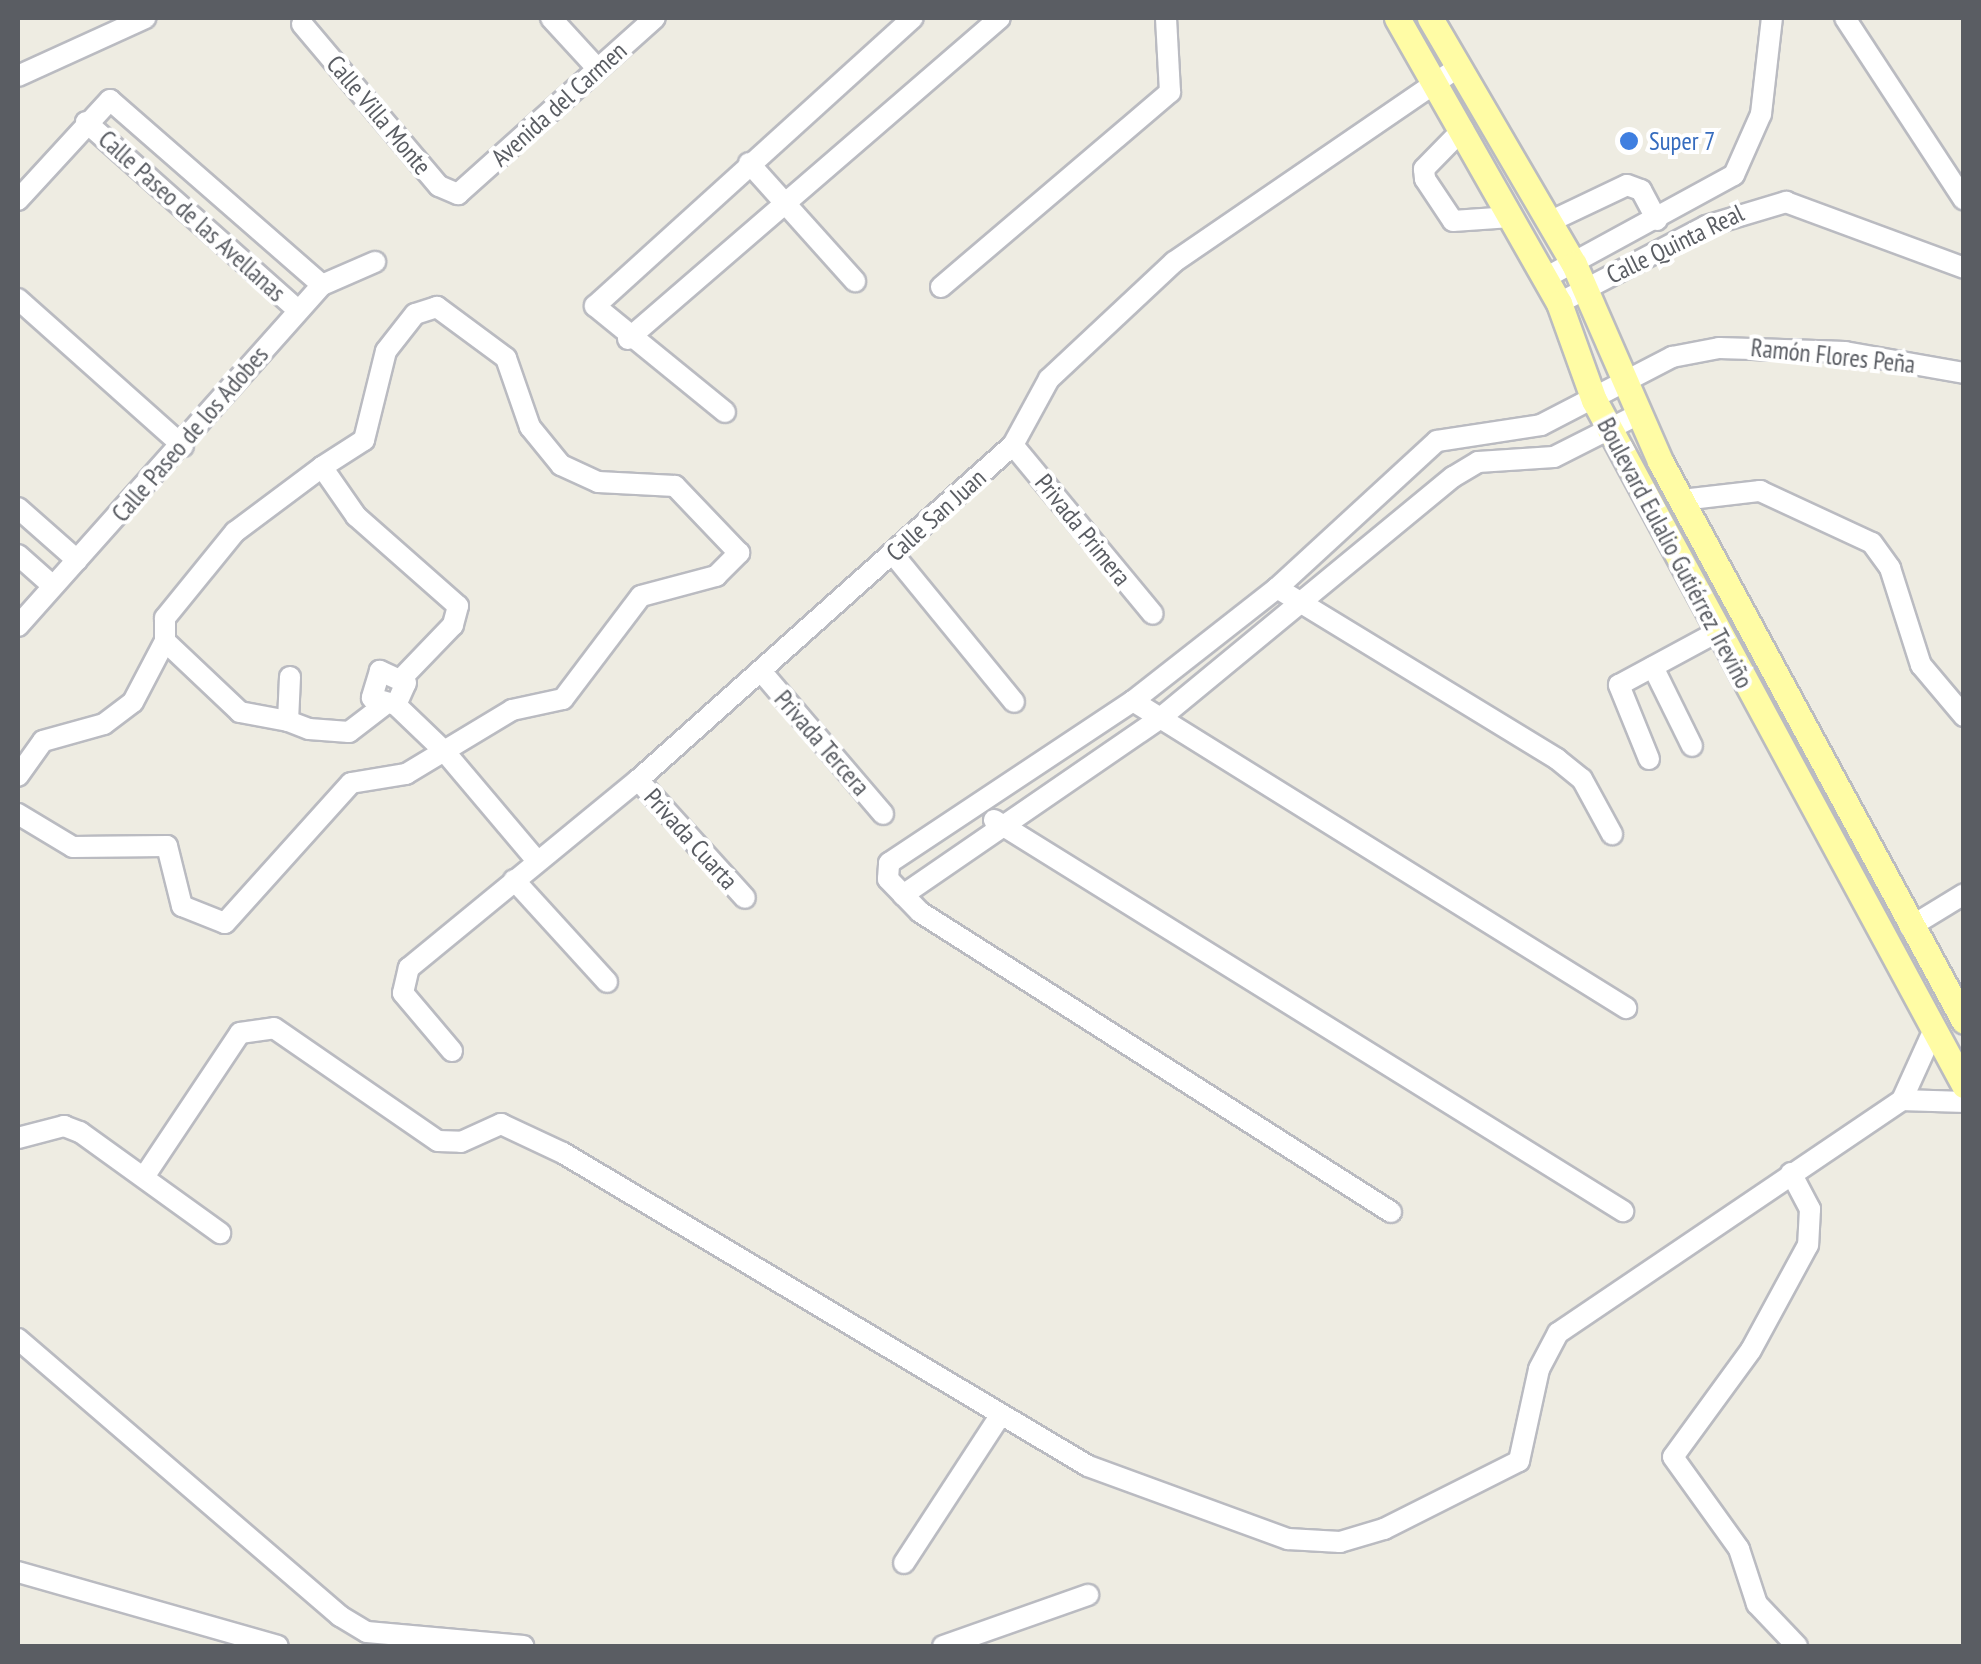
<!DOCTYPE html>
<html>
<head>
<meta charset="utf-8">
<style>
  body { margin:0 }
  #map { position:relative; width:1981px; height:1664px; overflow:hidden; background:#eeece2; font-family:"PT Sans Narrow",sans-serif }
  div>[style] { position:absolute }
  .roads { filter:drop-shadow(2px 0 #babbc1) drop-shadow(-2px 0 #babbc1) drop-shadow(0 2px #babbc1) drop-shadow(0 -2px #babbc1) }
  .minor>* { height:20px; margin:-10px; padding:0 10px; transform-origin:10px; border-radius:10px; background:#fff }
  .major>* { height:25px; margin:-12.5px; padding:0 12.5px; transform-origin:12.5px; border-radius:12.5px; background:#fffca5 }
  .dots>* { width:28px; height:28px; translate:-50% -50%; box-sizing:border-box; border:5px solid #fff; border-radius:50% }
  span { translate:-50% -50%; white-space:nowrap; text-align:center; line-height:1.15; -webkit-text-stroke:8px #fff; paint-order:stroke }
  .street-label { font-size:25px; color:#5a5d63 }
  .shop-label { font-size:25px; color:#366cbe }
  .left { translate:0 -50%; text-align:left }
  .frame { position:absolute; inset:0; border:20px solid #5a5d63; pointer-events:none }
</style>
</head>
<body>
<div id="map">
  <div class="roads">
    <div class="minor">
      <i style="left:551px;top:18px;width:68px;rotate:47.4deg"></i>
      <i style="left:1845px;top:18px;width:217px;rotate:56.8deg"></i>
      <i style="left:302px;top:24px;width:212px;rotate:49.8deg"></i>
      <i style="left:439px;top:186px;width:21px;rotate:23deg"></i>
      <i style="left:458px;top:194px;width:264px;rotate:-41.8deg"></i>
      <i style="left:18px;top:76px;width:140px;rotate:-24.5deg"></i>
      <i style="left:86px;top:122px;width:283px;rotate:41.6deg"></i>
      <i style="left:1463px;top:129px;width:56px;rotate:134.3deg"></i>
      <i style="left:1424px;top:169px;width:10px;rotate:84deg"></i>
      <i style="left:1425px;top:179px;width:50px;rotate:56.3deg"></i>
      <i style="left:1453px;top:221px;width:58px;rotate:-3.9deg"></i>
      <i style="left:749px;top:163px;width:159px;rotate:48.1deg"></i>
      <i style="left:18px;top:200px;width:136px;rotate:-47.4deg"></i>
      <i style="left:110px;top:100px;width:281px;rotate:41.1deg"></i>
      <i style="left:1549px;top:222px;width:86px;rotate:-25.4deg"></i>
      <i style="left:1627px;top:185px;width:15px;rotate:20deg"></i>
      <i style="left:1641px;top:190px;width:34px;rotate:62deg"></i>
      <i style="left:1545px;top:278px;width:215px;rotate:-28.6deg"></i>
      <i style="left:1734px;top:175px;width:67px;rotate:-66.1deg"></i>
      <i style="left:1761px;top:114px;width:97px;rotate:-83.5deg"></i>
      <i style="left:941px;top:287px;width:301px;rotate:-40.4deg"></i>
      <i style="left:1170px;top:92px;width:74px;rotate:-93.1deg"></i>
      <i style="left:18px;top:299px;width:221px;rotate:41.7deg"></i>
      <i style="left:1559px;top:303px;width:166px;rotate:-27.6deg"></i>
      <i style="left:1706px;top:226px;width:84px;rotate:-16.7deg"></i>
      <i style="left:1786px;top:202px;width:190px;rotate:20.3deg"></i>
      <i style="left:628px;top:339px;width:491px;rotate:-40.8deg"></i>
      <i style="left:725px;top:412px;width:168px;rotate:-140.8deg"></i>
      <i style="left:595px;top:306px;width:429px;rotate:-42.2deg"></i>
      <i style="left:1013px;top:445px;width:219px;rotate:50.4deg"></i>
      <i style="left:1682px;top:500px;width:79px;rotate:-6.6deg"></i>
      <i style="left:1760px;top:491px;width:123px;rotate:24.9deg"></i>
      <i style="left:1872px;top:543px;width:31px;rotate:54deg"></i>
      <i style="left:1890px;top:568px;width:102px;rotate:72.3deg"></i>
      <i style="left:1921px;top:665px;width:67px;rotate:49.9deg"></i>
      <i style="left:18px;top:508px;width:79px;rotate:41.4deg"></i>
      <i style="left:893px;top:554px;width:191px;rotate:50.7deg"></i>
      <i style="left:18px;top:555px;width:47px;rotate:41.5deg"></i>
      <i style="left:1277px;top:588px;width:328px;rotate:31.4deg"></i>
      <i style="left:1557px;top:759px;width:32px;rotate:39deg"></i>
      <i style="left:1582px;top:779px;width:63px;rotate:61.4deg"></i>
      <i style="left:18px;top:626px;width:457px;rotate:-48.3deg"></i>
      <i style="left:322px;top:285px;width:58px;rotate:-23.5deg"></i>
      <i style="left:1653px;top:667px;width:88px;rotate:63.7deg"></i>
      <i style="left:761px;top:671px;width:188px;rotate:49.5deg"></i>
      <i style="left:290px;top:677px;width:44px;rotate:92.6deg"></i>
      <i style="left:288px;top:721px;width:22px;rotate:21deg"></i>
      <i style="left:309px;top:729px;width:40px;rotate:4.3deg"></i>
      <i style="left:349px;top:732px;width:43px;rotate:-37.4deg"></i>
      <i style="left:1133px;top:701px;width:581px;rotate:31.91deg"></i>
      <i style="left:396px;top:705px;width:24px;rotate:-66deg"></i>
      <i style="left:406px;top:683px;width:29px;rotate:-155deg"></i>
      <i style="left:380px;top:671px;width:28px;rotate:107deg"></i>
      <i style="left:372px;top:698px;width:25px;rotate:16deg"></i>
      <i style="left:396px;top:705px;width:68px;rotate:43.8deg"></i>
      <i style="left:445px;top:752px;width:143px;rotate:49.8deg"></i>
      <i style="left:288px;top:721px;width:49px;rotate:-169.4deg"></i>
      <i style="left:240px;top:712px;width:103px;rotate:-136.6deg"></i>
      <i style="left:165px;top:641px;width:23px;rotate:-90deg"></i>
      <i style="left:165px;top:618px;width:111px;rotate:-50.9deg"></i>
      <i style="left:235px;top:532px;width:109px;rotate:-36.8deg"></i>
      <i style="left:322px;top:467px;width:60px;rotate:55.2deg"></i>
      <i style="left:356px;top:516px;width:136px;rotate:41.4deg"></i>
      <i style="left:458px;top:606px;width:20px;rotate:105deg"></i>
      <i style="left:453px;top:625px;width:72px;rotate:133.9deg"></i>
      <i style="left:1649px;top:759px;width:80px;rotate:-112.1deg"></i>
      <i style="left:1619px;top:685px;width:111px;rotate:-28.4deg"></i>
      <i style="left:18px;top:776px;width:43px;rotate:-54.5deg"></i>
      <i style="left:43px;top:741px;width:63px;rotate:-15.6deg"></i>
      <i style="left:104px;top:724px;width:36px;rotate:-37deg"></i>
      <i style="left:133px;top:702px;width:69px;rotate:-62.3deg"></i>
      <i style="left:638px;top:780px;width:159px;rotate:47.8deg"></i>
      <i style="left:18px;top:814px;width:64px;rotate:31deg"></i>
      <i style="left:73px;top:847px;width:94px;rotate:-0.6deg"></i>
      <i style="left:167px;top:846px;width:62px;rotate:76deg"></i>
      <i style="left:182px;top:906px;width:46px;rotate:21.6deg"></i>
      <i style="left:225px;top:923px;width:188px;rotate:-48deg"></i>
      <i style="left:351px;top:783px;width:56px;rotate:-9.3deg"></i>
      <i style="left:406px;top:774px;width:124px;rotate:-31.1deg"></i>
      <i style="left:512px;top:710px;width:52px;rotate:-12.2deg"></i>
      <i style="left:563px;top:699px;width:129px;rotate:-52.9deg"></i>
      <i style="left:641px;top:596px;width:78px;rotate:-14.9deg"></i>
      <i style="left:716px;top:576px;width:33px;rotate:-45deg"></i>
      <i style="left:739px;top:553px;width:93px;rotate:-133.7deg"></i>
      <i style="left:675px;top:486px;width:77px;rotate:-177deg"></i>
      <i style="left:598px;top:482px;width:41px;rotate:-155.3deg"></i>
      <i style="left:561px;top:465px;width:49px;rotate:-129.2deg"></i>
      <i style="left:530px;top:427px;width:73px;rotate:-109.2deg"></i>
      <i style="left:506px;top:358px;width:86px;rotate:-143.5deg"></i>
      <i style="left:437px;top:307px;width:23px;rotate:162deg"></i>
      <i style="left:415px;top:314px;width:47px;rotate:128.1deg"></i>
      <i style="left:386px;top:351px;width:92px;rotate:103.9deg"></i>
      <i style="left:364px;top:440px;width:50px;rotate:147.3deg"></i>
      <i style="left:994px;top:820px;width:741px;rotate:31.87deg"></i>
      <i style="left:514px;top:880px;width:138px;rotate:47.6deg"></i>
      <i style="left:903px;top:895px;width:309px;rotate:-34.5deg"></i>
      <i style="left:1158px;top:720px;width:382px;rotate:-39.5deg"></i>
      <i style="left:1453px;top:477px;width:29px;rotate:-31deg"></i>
      <i style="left:1478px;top:462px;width:76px;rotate:-3.8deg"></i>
      <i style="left:1554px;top:457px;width:95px;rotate:-26.8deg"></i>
      <i style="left:1910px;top:927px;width:63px;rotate:-31.4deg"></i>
      <i style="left:452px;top:1051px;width:76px;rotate:-130.2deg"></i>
      <i style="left:403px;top:993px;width:26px;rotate:-77deg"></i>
      <i style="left:409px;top:968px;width:296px;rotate:-39.4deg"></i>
      <i style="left:638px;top:780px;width:503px;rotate:-41.78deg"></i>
      <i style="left:1013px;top:445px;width:75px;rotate:-61.4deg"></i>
      <i style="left:1049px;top:379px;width:171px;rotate:-43.1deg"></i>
      <i style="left:1174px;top:262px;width:345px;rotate:-34.4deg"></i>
      <i style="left:1902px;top:1100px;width:62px;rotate:1.8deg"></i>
      <i style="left:18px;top:1138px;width:48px;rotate:-14.6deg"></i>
      <i style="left:64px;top:1126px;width:17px;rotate:21deg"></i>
      <i style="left:80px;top:1132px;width:173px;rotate:35.8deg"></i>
      <i style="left:1791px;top:1173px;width:41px;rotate:62.2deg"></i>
      <i style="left:1810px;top:1209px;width:36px;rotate:93deg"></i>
      <i style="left:1808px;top:1245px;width:119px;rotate:118.5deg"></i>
      <i style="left:1751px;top:1350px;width:132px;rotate:126.1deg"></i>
      <i style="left:1673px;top:1457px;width:113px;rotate:54.3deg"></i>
      <i style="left:1739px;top:1549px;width:58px;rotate:71.9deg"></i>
      <i style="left:1757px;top:1604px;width:58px;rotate:46.4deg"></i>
      <i style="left:144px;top:1177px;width:173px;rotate:-56.3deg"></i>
      <i style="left:240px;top:1033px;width:34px;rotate:-8deg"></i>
      <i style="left:274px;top:1028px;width:199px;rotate:34.6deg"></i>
      <i style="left:438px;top:1141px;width:23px;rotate:2deg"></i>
      <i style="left:461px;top:1142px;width:44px;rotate:-24.2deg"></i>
      <i style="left:501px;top:1124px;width:68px;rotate:25.1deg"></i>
      <i style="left:563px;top:1153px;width:611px;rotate:30.8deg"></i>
      <i style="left:1088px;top:1466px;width:213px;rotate:20.1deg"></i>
      <i style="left:1288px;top:1539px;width:52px;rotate:3.3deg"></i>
      <i style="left:1340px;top:1542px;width:46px;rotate:-16.5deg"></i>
      <i style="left:1384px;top:1529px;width:151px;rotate:-26.7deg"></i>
      <i style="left:1519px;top:1461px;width:94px;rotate:-77.7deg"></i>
      <i style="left:1539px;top:1369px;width:41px;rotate:-62.2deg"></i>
      <i style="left:1558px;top:1333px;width:415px;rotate:-34.1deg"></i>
      <i style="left:1902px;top:1100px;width:70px;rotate:-65.6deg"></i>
      <i style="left:1391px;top:1212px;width:558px;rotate:-147.51deg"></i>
      <i style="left:920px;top:912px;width:46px;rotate:-134.1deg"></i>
      <i style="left:888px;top:879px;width:16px;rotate:-86deg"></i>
      <i style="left:889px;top:863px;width:293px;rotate:-33.6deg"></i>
      <i style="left:1133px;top:701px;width:183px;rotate:-38.1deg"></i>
      <i style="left:1277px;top:588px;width:217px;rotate:-42.6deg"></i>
      <i style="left:1437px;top:441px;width:105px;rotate:-8.7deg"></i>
      <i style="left:1541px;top:425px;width:148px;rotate:-27.4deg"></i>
      <i style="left:1672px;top:357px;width:48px;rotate:-10.8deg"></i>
      <i style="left:1719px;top:348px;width:126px;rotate:1.8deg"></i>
      <i style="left:1845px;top:352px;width:121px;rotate:10deg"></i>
      <i style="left:18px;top:1339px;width:425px;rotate:40.7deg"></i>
      <i style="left:340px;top:1616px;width:31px;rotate:31deg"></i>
      <i style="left:367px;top:1632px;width:157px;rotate:5.1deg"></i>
      <i style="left:904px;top:1563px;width:176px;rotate:-56.9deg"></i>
      <i style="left:18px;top:1572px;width:270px;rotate:15.9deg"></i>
      <i style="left:943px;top:1646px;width:154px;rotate:-19.4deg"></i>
    </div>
    <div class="major">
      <i style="left:1397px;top:18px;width:328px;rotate:60.4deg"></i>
      <i style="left:1559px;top:303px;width:103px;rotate:70.2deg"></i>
      <i style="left:1594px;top:400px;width:779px;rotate:61.62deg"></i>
      <i style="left:1430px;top:18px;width:285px;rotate:59.7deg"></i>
      <i style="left:1574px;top:264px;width:215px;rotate:66.4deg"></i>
      <i style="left:1660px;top:461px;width:637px;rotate:61.5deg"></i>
    </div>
  </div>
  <div class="dots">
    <i style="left:1629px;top:141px;background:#3f7fe0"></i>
  </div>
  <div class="street-label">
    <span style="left:559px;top:104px;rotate:-42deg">Avenida del Carmen</span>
    <span style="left:379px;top:115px;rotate:50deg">Calle Villa Monte</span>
    <span style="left:192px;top:216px;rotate:42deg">Calle Paseo de las Avellanas</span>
    <span style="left:1675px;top:244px;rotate:-26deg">Calle Quinta Real</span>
    <span style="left:1833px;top:356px;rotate:6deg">Ramón Flores Peña</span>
    <span style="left:190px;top:434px;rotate:-49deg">Calle Paseo de los Adobes</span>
    <span style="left:936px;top:515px;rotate:-42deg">Calle San Juan</span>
    <span style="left:1083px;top:530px;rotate:51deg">Privada Primera</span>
    <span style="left:1675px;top:553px;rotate:62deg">Boulevard Eulalio Gutiérrez Treviño</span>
    <span style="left:822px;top:743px;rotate:49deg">Privada Tercera</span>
    <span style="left:691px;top:839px;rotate:48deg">Privada Cuarta</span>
  </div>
  <div class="shop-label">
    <span class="left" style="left:1649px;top:141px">Super 7</span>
  </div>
  <div class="frame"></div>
</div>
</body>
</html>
